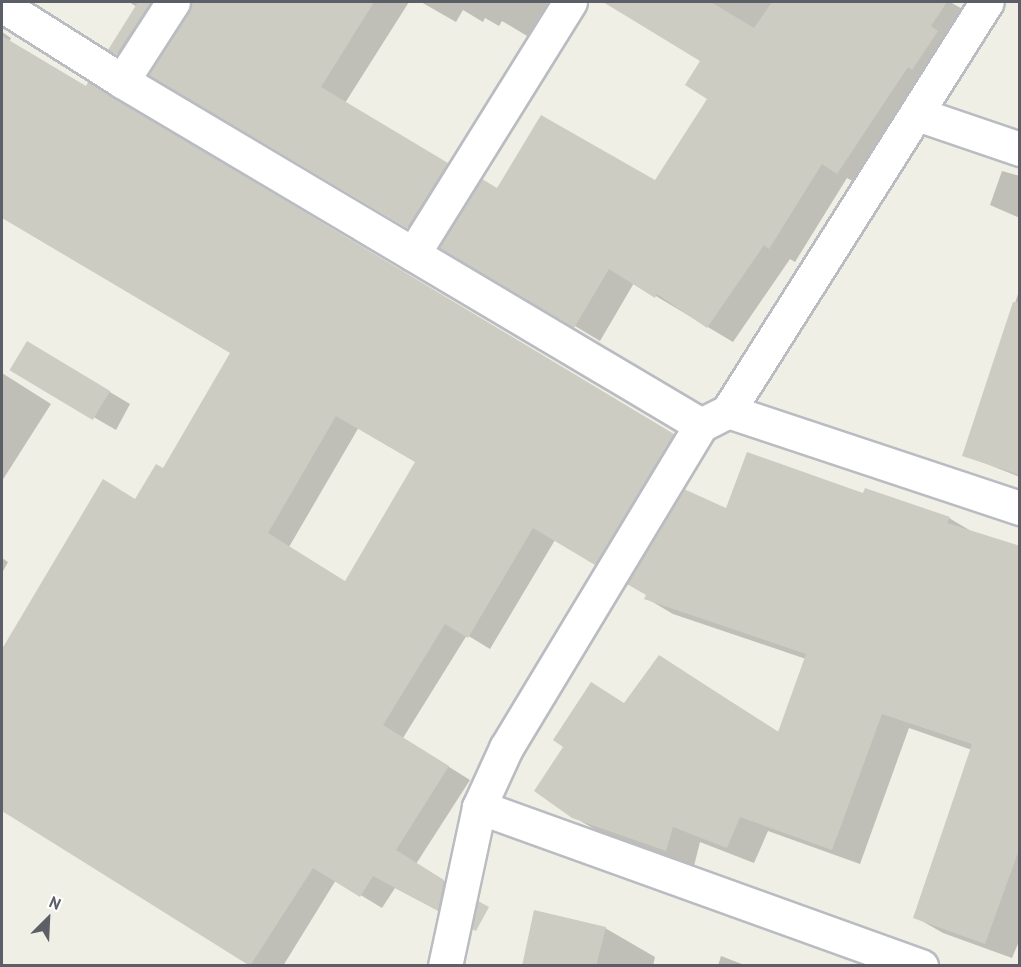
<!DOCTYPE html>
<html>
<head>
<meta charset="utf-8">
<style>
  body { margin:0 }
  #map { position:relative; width:1021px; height:967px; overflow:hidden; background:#f0efe5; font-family:"PT Sans",sans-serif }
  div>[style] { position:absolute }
  .shadow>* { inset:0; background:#0003 }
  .building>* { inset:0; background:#cdccc3; transform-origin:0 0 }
  .roads { filter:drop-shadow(2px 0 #b9bcc1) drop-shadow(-2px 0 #b9bcc1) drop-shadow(0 2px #b9bcc1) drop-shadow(0 -2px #b9bcc1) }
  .street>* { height:33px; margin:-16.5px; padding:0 16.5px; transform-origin:16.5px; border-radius:16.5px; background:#fff }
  span { translate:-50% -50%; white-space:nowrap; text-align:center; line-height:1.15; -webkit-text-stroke:4.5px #fff; paint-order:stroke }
  .frame { position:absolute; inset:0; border:3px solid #5c6066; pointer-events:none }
  .north { position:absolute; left:18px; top:889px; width:60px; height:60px; -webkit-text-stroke:4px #fff; paint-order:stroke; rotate:24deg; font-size:16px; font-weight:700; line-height:24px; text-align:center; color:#5c6066 }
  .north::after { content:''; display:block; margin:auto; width:21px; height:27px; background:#5c6066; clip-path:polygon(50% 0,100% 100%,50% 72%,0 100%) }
</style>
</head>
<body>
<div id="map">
  <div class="shadow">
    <i style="clip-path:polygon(129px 2px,179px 2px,137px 65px,110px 50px,137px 7px)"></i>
    <i style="clip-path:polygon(201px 2px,409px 2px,345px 103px,472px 178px,433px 242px,150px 74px)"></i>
    <i style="clip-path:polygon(421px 2px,583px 2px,552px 51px,502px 21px,499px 26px,485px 18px,483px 22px,463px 10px,456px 22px)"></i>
    <i style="clip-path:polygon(606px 2px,950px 2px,973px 15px,863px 187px,847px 178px,795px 262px,790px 259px,733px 342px,634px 283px,600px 341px,575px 326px,497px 190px,656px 182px,709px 99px,702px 60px)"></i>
    <i style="clip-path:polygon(evenodd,2px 32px,11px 38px,9px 42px,86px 88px,111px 96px,695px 448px,617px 576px,555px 540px,490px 649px,467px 635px,403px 738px,470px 780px,416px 864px,465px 894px,460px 922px,395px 888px,382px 908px,336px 880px,283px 966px,253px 966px,2px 809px,2px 650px,104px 481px,136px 500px,163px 470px,232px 352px,2px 216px,2px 32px,359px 427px,417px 461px,346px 583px,289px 547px,359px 427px)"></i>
    <i style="clip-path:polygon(1002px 171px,1020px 176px,1020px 218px,990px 205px)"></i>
    <i style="clip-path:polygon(1020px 288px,1020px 477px,964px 455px)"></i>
    <i style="clip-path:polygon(48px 355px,130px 404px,116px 430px,11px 369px)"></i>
    <i style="clip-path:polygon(2px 373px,51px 404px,2px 481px)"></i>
    <i style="clip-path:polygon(864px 495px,949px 518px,976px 534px,1020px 548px,1020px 939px,1012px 958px,943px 933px,915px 917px,972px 750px,909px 728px,860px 864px,768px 831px,754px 863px,700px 842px,694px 866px,601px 833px,572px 816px,565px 747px,592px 684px,625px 704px,660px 657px,780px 733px,806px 659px,673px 614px,646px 598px,727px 510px)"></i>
    <i style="clip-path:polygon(2px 558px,8px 562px,2px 573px)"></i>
    <i style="clip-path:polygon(605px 928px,655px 957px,653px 966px,523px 966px)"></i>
    <i style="clip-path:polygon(721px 956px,747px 966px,718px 966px)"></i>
  </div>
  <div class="building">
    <i style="clip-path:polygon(138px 2px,151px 2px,116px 55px,108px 50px)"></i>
    <i style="clip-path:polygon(191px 2px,374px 2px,321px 87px,448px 163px,407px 228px,148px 75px,189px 12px)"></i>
    <i style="clip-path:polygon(603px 2px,711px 2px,754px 28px,772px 2px,947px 2px,931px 26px,938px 31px,912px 70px,908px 67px,837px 174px,822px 164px,769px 249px,764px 245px,707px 328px,657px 294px,655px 298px,609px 269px,574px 328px,439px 248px,482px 179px,497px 188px,541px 115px,655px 180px,707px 99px,685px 85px,700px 61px)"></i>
    <i style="clip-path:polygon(evenodd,2px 36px,86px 86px,88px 82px,674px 434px,595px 565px,533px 528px,468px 638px,445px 624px,383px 725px,449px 766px,396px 850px,444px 880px,438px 911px,373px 876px,360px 897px,313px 868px,250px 966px,2px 811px,2px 649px,103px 479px,135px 499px,156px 464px,163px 468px,230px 353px,2px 218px,2px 36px,336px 416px,415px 462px,345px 581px,268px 533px,336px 416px)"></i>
    <i style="clip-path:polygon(1013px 302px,1020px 303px,1020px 475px,962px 456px)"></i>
    <i style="left:27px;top:341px;width:97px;height:34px;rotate:31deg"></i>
    <i style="clip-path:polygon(747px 452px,863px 493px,865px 488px,950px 517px,947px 523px,1020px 546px,1020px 847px,985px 944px,913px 918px,972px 744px,882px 714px,832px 850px,740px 817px,727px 848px,673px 827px,666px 851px,572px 818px,534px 791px,563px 747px,553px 740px,591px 682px,624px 703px,659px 655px,778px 732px,806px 654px,644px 599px,646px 595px,627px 584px,684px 489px,726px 508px)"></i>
    <i style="clip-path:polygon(478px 901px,489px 907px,476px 931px,472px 929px)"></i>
    <i style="clip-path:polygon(534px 910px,606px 927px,596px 966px,522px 966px)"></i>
  </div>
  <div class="roads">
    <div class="street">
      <i style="left:2px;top:5px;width:142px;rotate:32.3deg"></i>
      <i style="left:122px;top:81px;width:673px;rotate:30.72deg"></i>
      <i style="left:122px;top:81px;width:94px;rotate:-57.2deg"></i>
      <i style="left:917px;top:114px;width:109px;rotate:18.8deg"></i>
      <i style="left:413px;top:254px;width:297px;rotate:-58.1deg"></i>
      <i style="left:728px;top:411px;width:308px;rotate:18.4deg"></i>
      <i style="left:479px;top:807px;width:470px;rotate:19.8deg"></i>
      <i style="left:445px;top:966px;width:163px;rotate:-77.9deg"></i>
      <i style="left:479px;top:807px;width:65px;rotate:-65.4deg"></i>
      <i style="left:506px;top:748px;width:377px;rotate:-58.9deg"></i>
      <i style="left:701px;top:425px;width:30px;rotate:-27deg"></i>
      <i style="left:728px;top:411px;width:484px;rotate:-57.7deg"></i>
    </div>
  </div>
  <div class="frame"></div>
  <div class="north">N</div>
</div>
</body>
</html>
